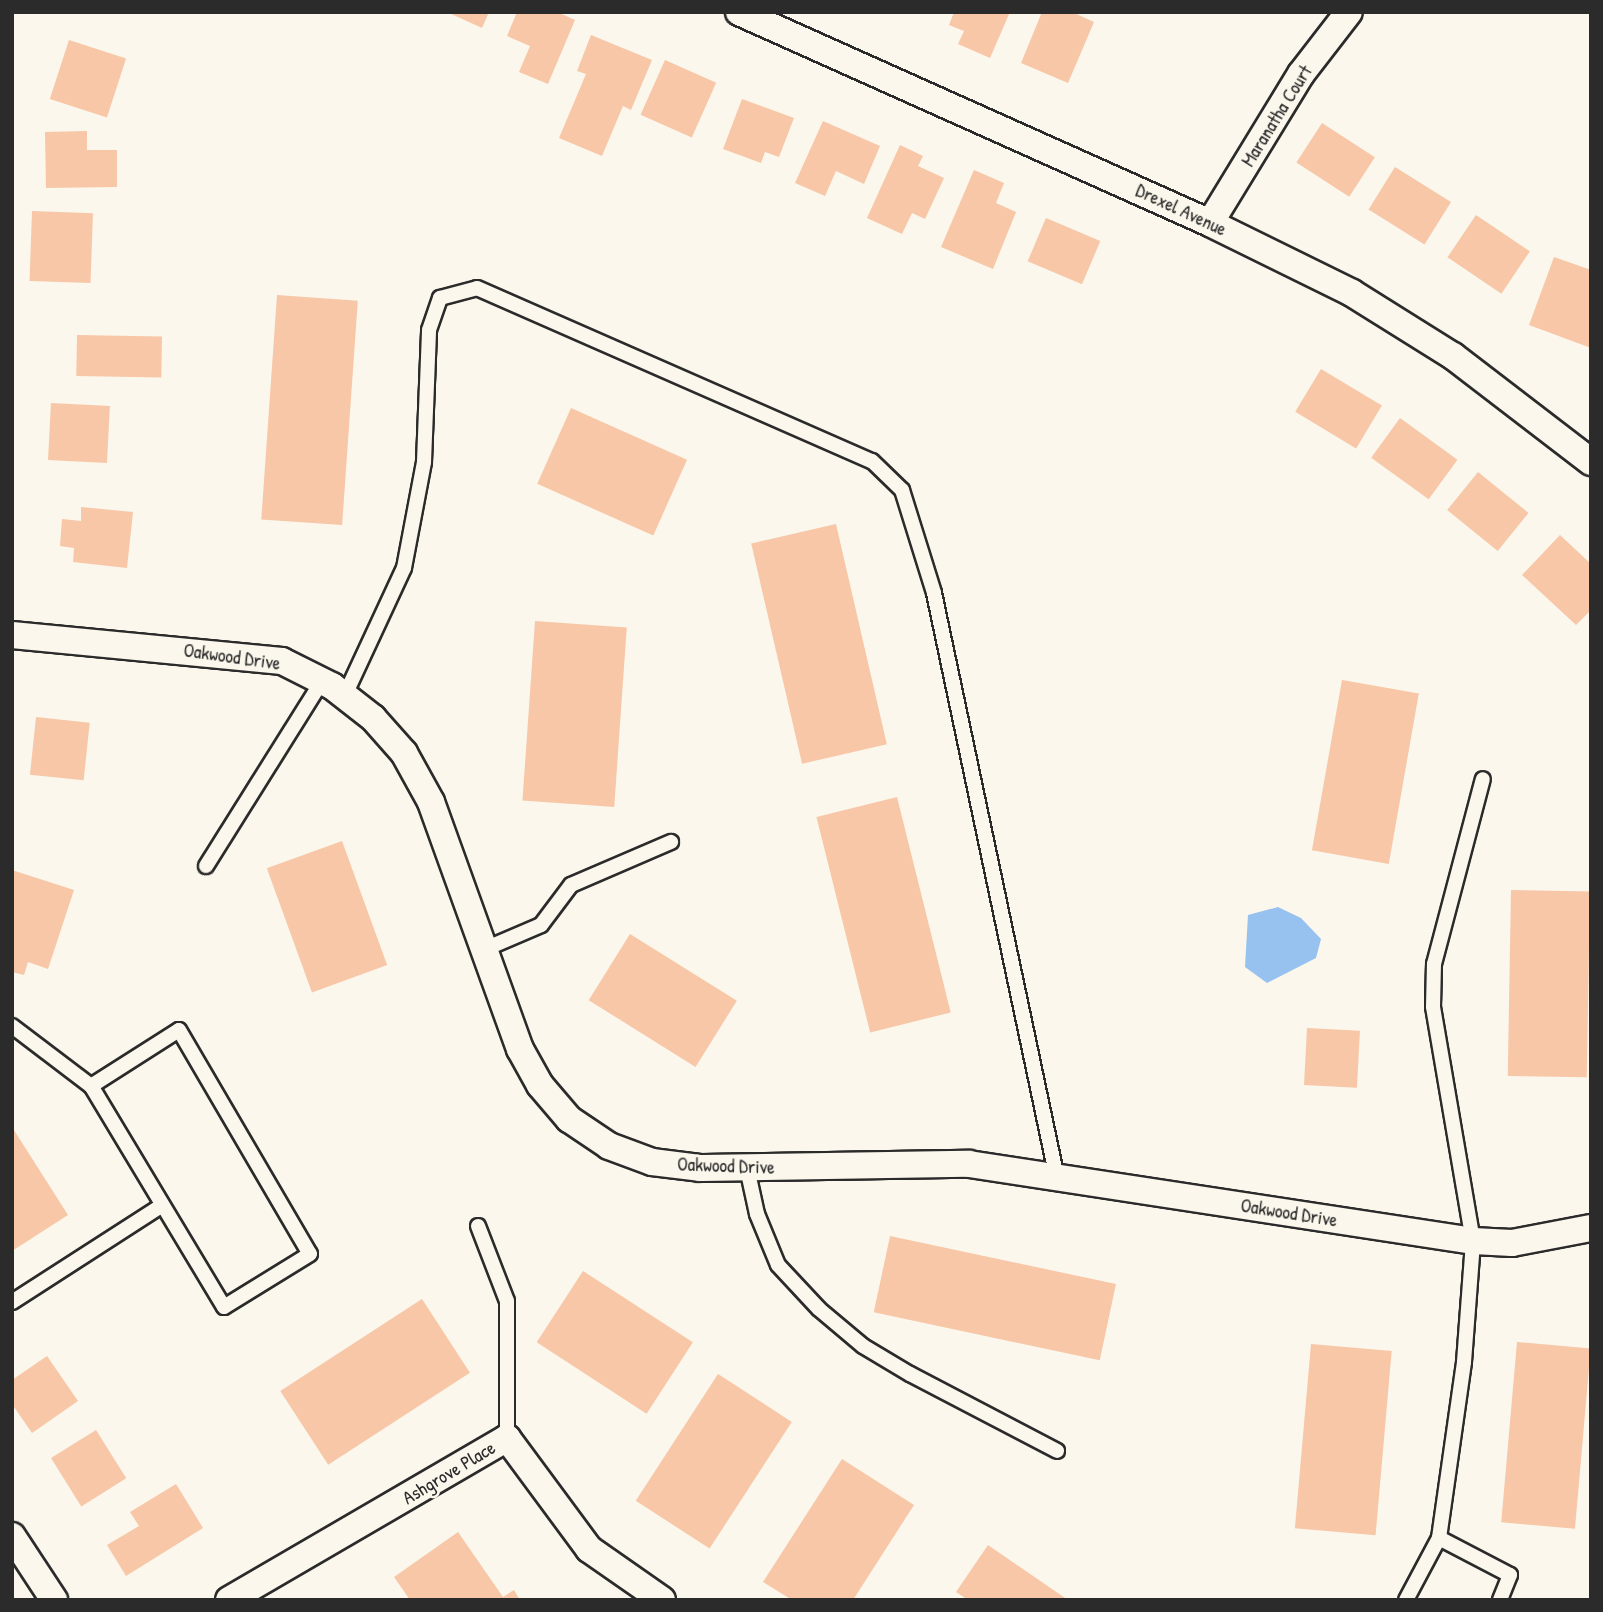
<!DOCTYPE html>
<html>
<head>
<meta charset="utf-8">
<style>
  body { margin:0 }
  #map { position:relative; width:1603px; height:1612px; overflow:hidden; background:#fbf7ec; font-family:"Patrick Hand",sans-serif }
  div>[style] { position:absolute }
  .water>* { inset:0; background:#97c2f0 }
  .building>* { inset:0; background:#f7c7a7; transform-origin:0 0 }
  .roads { filter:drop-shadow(2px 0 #2b2b2b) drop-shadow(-2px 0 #2b2b2b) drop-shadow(0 2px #2b2b2b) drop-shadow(0 -2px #2b2b2b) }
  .service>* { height:14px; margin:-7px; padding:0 7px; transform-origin:7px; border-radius:7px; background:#fbf7ec }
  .minor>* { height:26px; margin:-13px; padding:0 13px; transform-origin:13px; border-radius:13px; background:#fbf7ec }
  span { translate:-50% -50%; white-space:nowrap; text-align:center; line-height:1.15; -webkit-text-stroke:5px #fbf7ec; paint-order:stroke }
  .street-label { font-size:19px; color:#2b2b2b }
  .frame { position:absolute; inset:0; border:14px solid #2b2b2b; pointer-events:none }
</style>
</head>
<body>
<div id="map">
  <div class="water">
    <i style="clip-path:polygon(1278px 907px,1301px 918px,1321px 939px,1316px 958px,1267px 983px,1245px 967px,1248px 915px)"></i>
  </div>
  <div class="building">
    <i style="clip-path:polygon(447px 12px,489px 12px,482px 28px)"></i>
    <i style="clip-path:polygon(517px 12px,557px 12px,575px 20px,548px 84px,519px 72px,530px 46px,507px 36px)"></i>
    <i style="clip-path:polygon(954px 12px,1010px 12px,990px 58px,958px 44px,964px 31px,949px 25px)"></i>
    <i style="clip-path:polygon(1042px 12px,1072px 12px,1094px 22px,1068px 83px,1021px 63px)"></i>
    <i style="clip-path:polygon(591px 35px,652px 60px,631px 110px,623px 106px,602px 156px,559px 138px,586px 74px,577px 71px)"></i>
    <i style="left:69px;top:40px;width:60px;height:62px;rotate:18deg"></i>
    <i style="left:665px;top:60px;width:56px;height:60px;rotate:24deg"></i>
    <i style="clip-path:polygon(742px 99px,794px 118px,779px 157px,765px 152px,761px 163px,723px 149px)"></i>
    <i style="clip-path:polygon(823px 121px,880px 146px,864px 184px,836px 171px,825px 196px,795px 183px)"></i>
    <i style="left:1322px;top:123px;width:63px;height:47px;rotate:33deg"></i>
    <i style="clip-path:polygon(87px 131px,87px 150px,117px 150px,117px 187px,46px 188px,45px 132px)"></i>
    <i style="clip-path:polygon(900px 145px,923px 156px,918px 166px,944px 178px,925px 219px,912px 213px,902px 234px,867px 218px)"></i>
    <i style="left:1395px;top:167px;width:66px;height:50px;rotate:32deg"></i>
    <i style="clip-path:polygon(974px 170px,1004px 183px,996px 203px,1016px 212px,993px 269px,941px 247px)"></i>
    <i style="left:32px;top:211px;width:61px;height:70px;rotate:2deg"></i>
    <i style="left:1476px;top:215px;width:65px;height:51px;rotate:34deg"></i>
    <i style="left:1046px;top:218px;width:59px;height:47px;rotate:23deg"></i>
    <i style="clip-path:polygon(1554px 257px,1591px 270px,1591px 348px,1529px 325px)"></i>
    <i style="left:277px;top:295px;width:81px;height:225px;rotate:4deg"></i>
    <i style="left:77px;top:335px;width:85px;height:41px;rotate:1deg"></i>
    <i style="left:1321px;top:369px;width:71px;height:50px;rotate:31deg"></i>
    <i style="left:51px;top:403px;width:59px;height:57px;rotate:3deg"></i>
    <i style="left:571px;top:408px;width:127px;height:83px;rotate:24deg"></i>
    <i style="left:1400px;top:418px;width:71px;height:49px;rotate:36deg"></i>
    <i style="left:1478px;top:472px;width:65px;height:49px;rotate:39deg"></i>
    <i style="clip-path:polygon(81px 507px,133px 512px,127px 568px,73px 562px,74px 548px,60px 546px,62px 519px,81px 521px)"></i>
    <i style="left:836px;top:524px;width:226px;height:87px;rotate:77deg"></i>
    <i style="clip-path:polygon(1560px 535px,1591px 564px,1591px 610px,1576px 625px,1522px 575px)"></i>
    <i style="left:535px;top:621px;width:92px;height:180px;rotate:4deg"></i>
    <i style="left:1342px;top:680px;width:78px;height:173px;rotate:10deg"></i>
    <i style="left:36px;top:717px;width:54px;height:58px;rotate:6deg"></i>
    <i style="left:897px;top:797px;width:222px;height:83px;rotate:76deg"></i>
    <i style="left:342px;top:841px;width:132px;height:80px;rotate:70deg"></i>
    <i style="clip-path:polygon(12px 870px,74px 890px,48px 969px,28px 962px,24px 975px,12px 972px)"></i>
    <i style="left:1511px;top:890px;width:79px;height:186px;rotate:1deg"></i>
    <i style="left:630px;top:934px;width:126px;height:78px;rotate:32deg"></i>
    <i style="left:1307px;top:1028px;width:53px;height:57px;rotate:3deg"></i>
    <i style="clip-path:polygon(12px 1127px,68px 1215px,12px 1251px)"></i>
    <i style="left:890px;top:1236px;width:231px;height:78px;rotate:12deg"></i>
    <i style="left:583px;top:1271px;width:131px;height:85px;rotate:33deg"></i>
    <i style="left:422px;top:1299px;width:88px;height:169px;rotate:57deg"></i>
    <i style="left:1517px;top:1342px;width:74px;height:181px;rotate:5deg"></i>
    <i style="left:1311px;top:1344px;width:81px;height:185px;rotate:5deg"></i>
    <i style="clip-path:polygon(47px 1356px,78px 1401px,32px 1433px,12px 1404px,12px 1380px)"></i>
    <i style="left:718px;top:1374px;width:88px;height:151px;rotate:33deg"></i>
    <i style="left:96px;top:1430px;width:57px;height:53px;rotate:58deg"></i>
    <i style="clip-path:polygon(842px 1459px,914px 1505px,853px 1600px,792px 1600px,763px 1582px)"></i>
    <i style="clip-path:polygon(176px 1484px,203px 1528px,126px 1576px,107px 1545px,139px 1526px,130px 1512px)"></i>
    <i style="clip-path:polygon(458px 1532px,503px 1597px,514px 1590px,520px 1600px,410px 1600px,394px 1577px)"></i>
    <i style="clip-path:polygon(988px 1545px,1068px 1600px,968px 1600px,956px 1592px)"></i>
  </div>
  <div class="roads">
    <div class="service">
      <i style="left:345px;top:695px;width:140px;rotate:-65.1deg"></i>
      <i style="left:404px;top:568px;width:108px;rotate:-79.3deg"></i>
      <i style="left:424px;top:462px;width:132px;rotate:-87.8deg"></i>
      <i style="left:429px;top:330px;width:34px;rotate:-71deg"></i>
      <i style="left:440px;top:298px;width:38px;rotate:-15deg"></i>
      <i style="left:477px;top:288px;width:431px;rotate:23.7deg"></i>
      <i style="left:872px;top:461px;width:42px;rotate:44deg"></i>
      <i style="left:902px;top:490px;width:108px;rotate:72.7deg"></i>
      <i style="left:934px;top:593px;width:598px;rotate:78.13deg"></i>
      <i style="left:206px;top:866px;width:218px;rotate:-57.9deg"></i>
      <i style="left:485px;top:949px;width:61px;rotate:-23.2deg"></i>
      <i style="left:541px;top:925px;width:50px;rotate:-53.1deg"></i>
      <i style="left:571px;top:885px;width:109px;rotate:-23.3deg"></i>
      <i style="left:12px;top:1026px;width:99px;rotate:37.2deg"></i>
      <i style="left:179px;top:1030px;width:259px;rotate:59.7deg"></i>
      <i style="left:310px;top:1254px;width:101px;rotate:148.4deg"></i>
      <i style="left:224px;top:1307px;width:258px;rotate:-121deg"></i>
      <i style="left:91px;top:1086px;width:104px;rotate:-32.5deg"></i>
      <i style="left:747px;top:1168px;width:47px;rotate:77.7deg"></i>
      <i style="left:757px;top:1214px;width:55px;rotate:67.6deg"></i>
      <i style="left:778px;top:1265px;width:60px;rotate:47deg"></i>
      <i style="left:819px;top:1309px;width:57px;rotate:40.1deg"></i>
      <i style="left:863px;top:1346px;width:55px;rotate:30.8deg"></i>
      <i style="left:910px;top:1374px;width:166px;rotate:27.6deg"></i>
      <i style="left:478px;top:1226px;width:80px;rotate:68.9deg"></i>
      <i style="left:507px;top:1301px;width:137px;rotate:90deg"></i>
      <i style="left:12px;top:1302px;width:177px;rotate:-32.8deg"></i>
      <i style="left:1439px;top:1538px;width:80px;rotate:27.5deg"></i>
      <i style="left:1510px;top:1575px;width:27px;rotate:112deg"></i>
      <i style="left:1406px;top:1600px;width:70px;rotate:-62deg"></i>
      <i style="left:1439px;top:1538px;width:178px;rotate:-81.9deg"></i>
      <i style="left:1464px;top:1362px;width:121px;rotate:-85.7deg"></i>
      <i style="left:1473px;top:1241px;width:237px;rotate:-99.7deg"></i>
      <i style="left:1433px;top:1007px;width:43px;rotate:-88.7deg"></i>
      <i style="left:1434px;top:964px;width:191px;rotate:-75.2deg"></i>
    </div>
    <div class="minor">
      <i style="left:739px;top:12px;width:516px;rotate:24.13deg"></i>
      <i style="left:1210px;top:223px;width:158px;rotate:26.2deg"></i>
      <i style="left:1352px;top:293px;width:119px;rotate:32deg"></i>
      <i style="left:1453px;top:356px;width:174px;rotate:37.5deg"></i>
      <i style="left:1210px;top:223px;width:175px;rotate:-58.6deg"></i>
      <i style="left:1301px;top:74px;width:78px;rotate:-52.3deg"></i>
      <i style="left:12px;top:635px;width:271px;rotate:5.5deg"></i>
      <i style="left:282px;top:661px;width:56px;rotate:26.6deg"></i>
      <i style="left:332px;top:686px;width:52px;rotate:38deg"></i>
      <i style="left:373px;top:718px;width:47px;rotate:48.5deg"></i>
      <i style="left:404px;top:753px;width:56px;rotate:61.1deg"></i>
      <i style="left:431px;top:802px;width:263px;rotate:70.2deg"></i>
      <i style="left:520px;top:1049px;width:41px;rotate:60.9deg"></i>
      <i style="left:540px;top:1085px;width:45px;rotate:49.5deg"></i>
      <i style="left:569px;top:1119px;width:48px;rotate:34deg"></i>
      <i style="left:609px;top:1146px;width:46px;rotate:20.4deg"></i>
      <i style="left:652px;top:1162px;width:48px;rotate:7.1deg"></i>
      <i style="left:700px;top:1168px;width:269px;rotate:-0.9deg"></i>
      <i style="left:969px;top:1164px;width:510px;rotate:8.69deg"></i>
      <i style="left:1473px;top:1241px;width:39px;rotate:3deg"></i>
      <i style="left:1512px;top:1243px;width:80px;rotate:-10.8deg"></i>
      <i style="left:12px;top:1536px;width:77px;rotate:56.7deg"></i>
      <i style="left:229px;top:1600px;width:322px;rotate:-30.2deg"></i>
      <i style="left:507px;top:1438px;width:138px;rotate:53.5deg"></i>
      <i style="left:589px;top:1549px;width:89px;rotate:34.9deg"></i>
    </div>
  </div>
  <div class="street-label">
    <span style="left:1277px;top:116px;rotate:-58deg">Maranatha Court</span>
    <span style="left:1181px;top:210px;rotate:25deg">Drexel Avenue</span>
    <span style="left:232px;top:657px;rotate:8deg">Oakwood Drive</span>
    <span style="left:726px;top:1166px;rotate:2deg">Oakwood Drive</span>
    <span style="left:1289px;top:1213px;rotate:9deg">Oakwood Drive</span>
    <span style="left:449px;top:1473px;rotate:-31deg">Ashgrove Place</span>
  </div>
  <div class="frame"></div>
</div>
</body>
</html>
